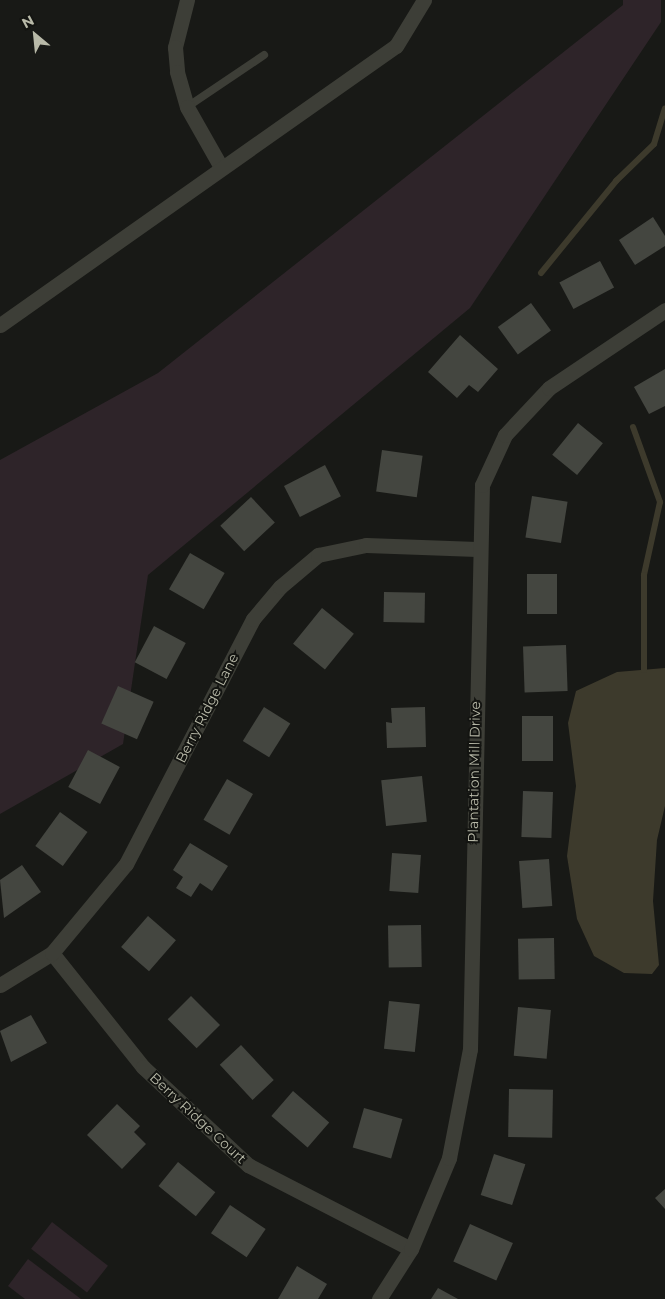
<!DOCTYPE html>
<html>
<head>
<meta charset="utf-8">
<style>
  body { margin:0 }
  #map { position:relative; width:665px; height:1299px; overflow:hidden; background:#181916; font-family:Montserrat,sans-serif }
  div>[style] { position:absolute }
  .green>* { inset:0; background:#2e2429; transform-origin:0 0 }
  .water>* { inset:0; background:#3d3a2c }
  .stream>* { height:6px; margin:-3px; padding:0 3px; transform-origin:3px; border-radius:3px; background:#3d3a2c }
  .building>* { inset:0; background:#444640; transform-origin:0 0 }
  .lane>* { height:8px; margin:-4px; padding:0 4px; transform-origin:4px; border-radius:4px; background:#3d3e37 }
  .street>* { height:15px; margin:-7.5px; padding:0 7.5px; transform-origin:7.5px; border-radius:7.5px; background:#3d3e37 }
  span { translate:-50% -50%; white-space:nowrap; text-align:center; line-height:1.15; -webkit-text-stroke:4px #131411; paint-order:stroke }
  .street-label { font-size:14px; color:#b8b9a8 }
  .north { position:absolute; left:10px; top:10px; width:50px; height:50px; -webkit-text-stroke:4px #131411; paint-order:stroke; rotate:332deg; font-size:14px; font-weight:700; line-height:20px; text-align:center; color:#b8b9a8 }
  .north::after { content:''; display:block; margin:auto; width:18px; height:22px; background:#b8b9a8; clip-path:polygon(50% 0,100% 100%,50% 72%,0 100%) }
</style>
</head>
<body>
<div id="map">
  <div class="green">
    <i style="clip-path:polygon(623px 0,661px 0,661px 22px,470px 308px,148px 575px,123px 744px,0 814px,0 460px,158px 373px,623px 5px)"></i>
    <i style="left:52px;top:1222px;width:71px;height:34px;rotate:38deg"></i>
    <i style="clip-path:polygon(28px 1259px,81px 1299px,25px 1299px,8px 1286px)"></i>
  </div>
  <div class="water">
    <i style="clip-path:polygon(665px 668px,665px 806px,657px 840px,653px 901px,659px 965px,652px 974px,624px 973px,594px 956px,577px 919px,567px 856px,576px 786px,568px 723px,576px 691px,617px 672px)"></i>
  </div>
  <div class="stream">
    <i style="left:541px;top:273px;width:119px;rotate:-50.8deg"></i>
    <i style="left:616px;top:181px;width:53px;rotate:-44.2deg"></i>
    <i style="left:654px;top:144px;width:37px;rotate:-73deg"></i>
    <i style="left:633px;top:427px;width:80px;rotate:70.2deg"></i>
    <i style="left:660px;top:502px;width:75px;rotate:102.4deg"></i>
    <i style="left:644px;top:575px;width:95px;rotate:90deg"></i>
  </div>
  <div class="building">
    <i style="clip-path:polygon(653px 217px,665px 236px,665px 246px,635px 265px,619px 240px)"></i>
    <i style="left:600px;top:261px;width:30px;height:46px;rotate:62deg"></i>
    <i style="left:531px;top:303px;width:34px;height:41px;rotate:54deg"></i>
    <i style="clip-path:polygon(460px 335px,498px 369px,478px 392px,469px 385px,457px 398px,428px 372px)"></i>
    <i style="clip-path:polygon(665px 369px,665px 406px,649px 414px,634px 387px)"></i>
    <i style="left:578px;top:423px;width:32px;height:41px;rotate:39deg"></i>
    <i style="left:382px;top:450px;width:41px;height:42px;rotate:8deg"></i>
    <i style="left:325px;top:465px;width:35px;height:46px;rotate:63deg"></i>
    <i style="left:532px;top:496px;width:36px;height:42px;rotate:9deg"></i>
    <i style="left:251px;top:497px;width:35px;height:42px;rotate:47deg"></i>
    <i style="left:190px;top:553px;width:40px;height:42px;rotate:30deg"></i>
    <i style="left:527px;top:574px;width:30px;height:40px"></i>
    <i style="left:384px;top:592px;width:41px;height:30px;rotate:1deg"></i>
    <i style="left:322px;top:608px;width:41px;height:46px;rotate:39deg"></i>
    <i style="left:154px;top:626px;width:36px;height:41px;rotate:28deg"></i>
    <i style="left:566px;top:645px;width:46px;height:43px;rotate:88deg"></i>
    <i style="left:118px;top:686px;width:39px;height:41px;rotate:24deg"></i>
    <i style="left:264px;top:707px;width:31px;height:40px;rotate:32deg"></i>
    <i style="clip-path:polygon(425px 707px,426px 747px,387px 748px,386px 722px,392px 723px,391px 708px)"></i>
    <i style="left:522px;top:716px;width:31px;height:45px"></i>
    <i style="left:88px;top:750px;width:36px;height:42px;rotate:28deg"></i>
    <i style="left:422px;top:776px;width:46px;height:41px;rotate:84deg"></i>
    <i style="left:227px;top:779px;width:30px;height:47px;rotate:30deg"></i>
    <i style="left:523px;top:791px;width:30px;height:46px;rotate:2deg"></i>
    <i style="left:60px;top:812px;width:34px;height:42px;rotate:36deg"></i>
    <i style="clip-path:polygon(190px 843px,228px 866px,212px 891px,200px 883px,191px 897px,176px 888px,183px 877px,173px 870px)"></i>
    <i style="left:392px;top:853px;width:29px;height:38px;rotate:4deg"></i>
    <i style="left:549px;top:859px;width:47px;height:30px;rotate:86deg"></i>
    <i style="clip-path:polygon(22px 865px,41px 892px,4px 918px,0 880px)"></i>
    <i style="left:148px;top:916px;width:37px;height:41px;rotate:41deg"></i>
    <i style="left:421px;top:925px;width:42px;height:33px;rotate:89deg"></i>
    <i style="left:554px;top:938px;width:41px;height:36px;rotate:89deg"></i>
    <i style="left:191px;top:996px;width:41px;height:33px;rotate:45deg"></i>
    <i style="left:389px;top:1001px;width:31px;height:48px;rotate:6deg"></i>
    <i style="left:518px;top:1007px;width:33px;height:49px;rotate:5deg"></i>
    <i style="clip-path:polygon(31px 1015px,47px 1043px,11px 1062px,0 1031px)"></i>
    <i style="left:241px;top:1045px;width:48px;height:29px;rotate:47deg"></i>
    <i style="left:509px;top:1089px;width:44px;height:48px;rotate:1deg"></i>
    <i style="left:293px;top:1091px;width:48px;height:33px;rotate:41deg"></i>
    <i style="clip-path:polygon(117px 1104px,140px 1126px,134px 1132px,146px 1144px,122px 1169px,87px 1135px)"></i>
    <i style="left:364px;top:1108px;width:40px;height:41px;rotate:16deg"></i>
    <i style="left:494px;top:1154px;width:33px;height:43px;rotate:18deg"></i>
    <i style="left:178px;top:1162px;width:48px;height:31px;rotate:39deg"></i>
    <i style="clip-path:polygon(665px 1189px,665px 1209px,655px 1198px)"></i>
    <i style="left:230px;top:1205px;width:43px;height:34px;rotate:34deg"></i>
    <i style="left:470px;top:1224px;width:47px;height:41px;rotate:24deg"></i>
    <i style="clip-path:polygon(297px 1266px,327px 1284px,318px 1299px,278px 1299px)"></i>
    <i style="clip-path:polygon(438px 1288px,458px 1299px,431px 1299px)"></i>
  </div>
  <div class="lane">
    <i style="left:187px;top:107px;width:93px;rotate:-34deg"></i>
  </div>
  <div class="street">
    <i style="left:187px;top:0;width:49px;rotate:104.3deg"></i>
    <i style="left:175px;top:47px;width:25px;rotate:85deg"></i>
    <i style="left:177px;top:72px;width:36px;rotate:74deg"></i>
    <i style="left:187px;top:107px;width:69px;rotate:60.5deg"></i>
    <i style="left:0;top:325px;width:484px;rotate:-35.2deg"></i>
    <i style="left:396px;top:46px;width:54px;rotate:-58.7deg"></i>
    <i style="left:52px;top:953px;width:146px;rotate:51.4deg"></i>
    <i style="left:143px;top:1067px;width:144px;rotate:43deg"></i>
    <i style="left:248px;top:1165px;width:183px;rotate:27.3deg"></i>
    <i style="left:0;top:985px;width:61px;rotate:-31.6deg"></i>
    <i style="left:52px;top:953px;width:116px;rotate:-50.3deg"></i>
    <i style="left:126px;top:864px;width:276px;rotate:-62.6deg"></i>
    <i style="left:253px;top:619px;width:42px;rotate:-49.8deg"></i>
    <i style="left:280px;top:587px;width:50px;rotate:-40.1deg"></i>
    <i style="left:318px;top:555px;width:49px;rotate:-11.8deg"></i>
    <i style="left:366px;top:545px;width:111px;rotate:2.1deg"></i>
    <i style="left:379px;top:1299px;width:59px;rotate:-57.4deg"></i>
    <i style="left:411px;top:1249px;width:99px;rotate:-67.3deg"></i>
    <i style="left:449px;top:1158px;width:111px;rotate:-79.1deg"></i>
    <i style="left:470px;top:1049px;width:564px;rotate:-88.78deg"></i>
    <i style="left:482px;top:485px;width:55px;rotate:-65.3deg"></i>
    <i style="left:505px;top:435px;width:64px;rotate:-46.9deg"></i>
    <i style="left:549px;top:388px;width:140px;rotate:-33.9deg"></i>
  </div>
  <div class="street-label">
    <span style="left:207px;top:708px;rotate:-63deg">Berry Ridge Lane</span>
    <span style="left:474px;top:772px;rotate:-89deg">Plantation Mill Drive</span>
    <span style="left:198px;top:1118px;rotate:43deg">Berry Ridge Court</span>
  </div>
  <div class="north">N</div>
</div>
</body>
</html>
